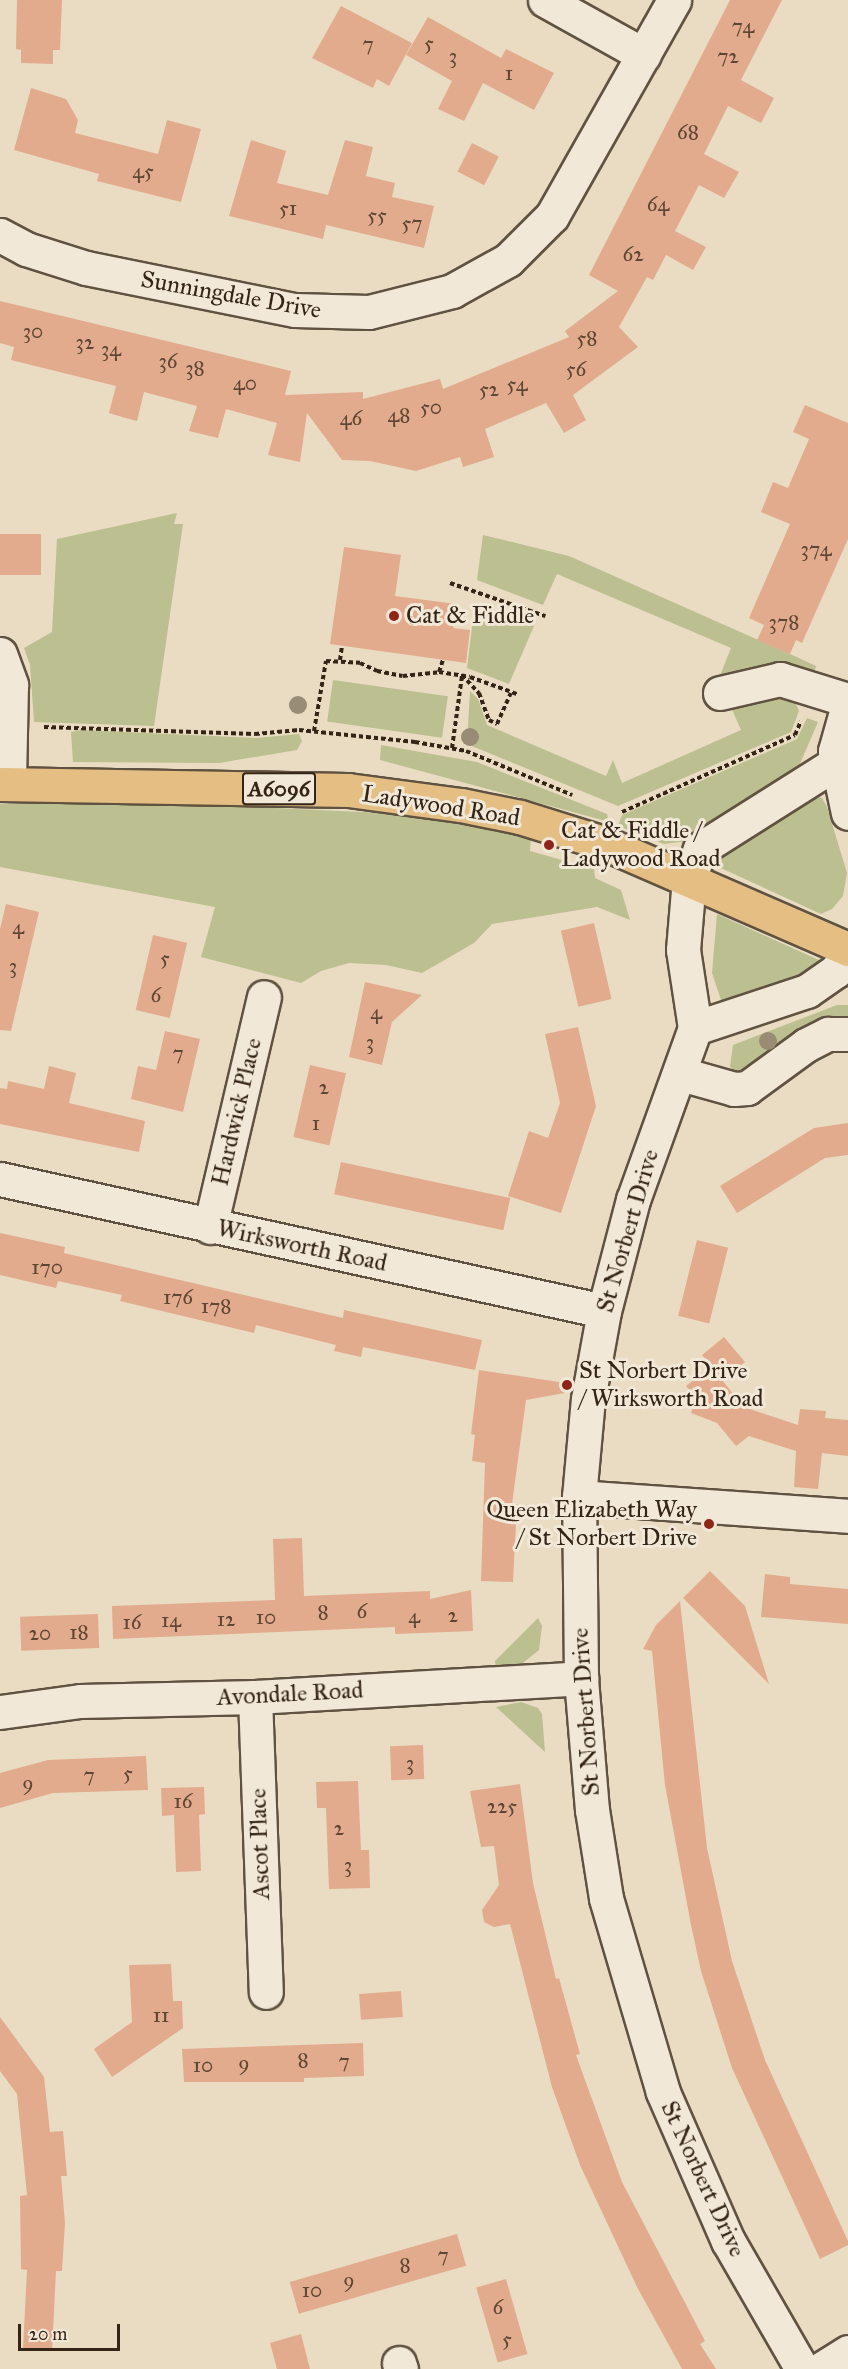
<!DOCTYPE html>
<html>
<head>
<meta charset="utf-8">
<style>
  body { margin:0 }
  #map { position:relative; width:848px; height:2369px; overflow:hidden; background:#e9dcc3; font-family:"IM FELL Great Primer",serif }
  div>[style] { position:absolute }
  .green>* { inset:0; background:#bcbf8f; transform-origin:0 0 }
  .building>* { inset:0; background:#e3ab8d; transform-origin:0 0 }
  .path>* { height:4px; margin-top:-2px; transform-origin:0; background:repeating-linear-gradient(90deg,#332415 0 4.5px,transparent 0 7.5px) }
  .roads { filter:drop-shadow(2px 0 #605240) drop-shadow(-2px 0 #605240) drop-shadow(0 2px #605240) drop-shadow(0 -2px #605240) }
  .minor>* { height:33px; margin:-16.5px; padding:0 16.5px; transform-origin:16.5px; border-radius:16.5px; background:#f1e8d8 }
  .major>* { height:33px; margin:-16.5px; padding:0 16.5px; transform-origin:16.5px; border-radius:16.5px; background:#e4be82 }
  .trees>* { width:18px; height:18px; margin:-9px; border-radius:50%; background:#988c74 }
  .dots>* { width:16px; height:16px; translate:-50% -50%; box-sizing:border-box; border:3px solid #f1e8d8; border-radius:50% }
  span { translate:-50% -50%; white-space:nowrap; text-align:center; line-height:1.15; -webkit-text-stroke:6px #f1e8d8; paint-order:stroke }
  .number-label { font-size:21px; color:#5f4633 }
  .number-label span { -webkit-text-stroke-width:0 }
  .shield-label span { padding:2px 4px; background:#f1e8d8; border:2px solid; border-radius:4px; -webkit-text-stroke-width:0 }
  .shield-label { font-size:22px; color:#332415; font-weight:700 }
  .street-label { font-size:24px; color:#332415 }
  .poi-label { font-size:24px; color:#332415 }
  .left { translate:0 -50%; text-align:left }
  .right { translate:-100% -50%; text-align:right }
  .scale { position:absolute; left:18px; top:2324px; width:102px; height:27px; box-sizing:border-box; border:3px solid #332415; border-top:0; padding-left:8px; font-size:18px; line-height:21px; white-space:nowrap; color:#332415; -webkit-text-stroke:4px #f1e8d8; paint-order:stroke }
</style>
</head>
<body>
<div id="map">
  <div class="green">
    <i style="clip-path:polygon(177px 513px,174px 524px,183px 524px,154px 726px,34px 722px,30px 665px,24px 648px,52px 632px,57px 539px)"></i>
    <i style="clip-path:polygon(483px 535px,569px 556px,790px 654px,816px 666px,815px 670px,809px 674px,719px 678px,731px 648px,557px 574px,543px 605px,477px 580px)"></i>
    <i style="clip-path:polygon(475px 603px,534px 626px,509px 684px,467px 668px)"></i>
    <i style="left:333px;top:680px;width:116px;height:42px;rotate:8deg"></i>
    <i style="clip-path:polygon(470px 691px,478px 699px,487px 725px,606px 776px,613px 760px,622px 783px,741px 730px,730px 705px,778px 693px,794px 699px,799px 711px,791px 732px,618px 806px,467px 744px)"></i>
    <i style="clip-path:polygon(807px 718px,818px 722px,796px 773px,687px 841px,664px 844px,618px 826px,622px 815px,797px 739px)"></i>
    <i style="clip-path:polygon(81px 730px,256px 738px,299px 734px,302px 741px,297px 750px,219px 763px,73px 762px,71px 732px)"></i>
    <i style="clip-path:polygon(381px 745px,477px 762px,607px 814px,608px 818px,606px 821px,380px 760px)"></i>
    <i style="clip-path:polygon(814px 796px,822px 798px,827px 807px,847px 873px,843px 896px,832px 909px,821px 914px,712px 864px,718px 854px)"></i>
    <i style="clip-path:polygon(146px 802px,384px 813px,449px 820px,531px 837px,530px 851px,594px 869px,595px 878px,621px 890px,630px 920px,597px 907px,492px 924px,474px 943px,422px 973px,386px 965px,349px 963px,321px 971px,301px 983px,201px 957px,215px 907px,0 867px,0 804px)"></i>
    <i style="clip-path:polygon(717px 914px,819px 960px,823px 965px,816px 972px,729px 1002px,721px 1000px,712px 973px)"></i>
    <i style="clip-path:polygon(837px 1005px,848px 1005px,848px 1021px,748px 1070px,736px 1073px,730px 1067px,733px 1045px)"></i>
    <i style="clip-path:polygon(538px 1618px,542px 1626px,539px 1650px,519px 1666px,496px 1669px,495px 1661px)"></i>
    <i style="clip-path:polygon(521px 1702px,538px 1708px,542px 1714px,545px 1752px,496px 1707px)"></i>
  </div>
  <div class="building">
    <i style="clip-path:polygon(17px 0,62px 0,60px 50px,53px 50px,53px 64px,21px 63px,21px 50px,16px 49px)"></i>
    <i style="clip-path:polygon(730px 0,782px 0,741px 80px,774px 98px,761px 123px,728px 106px,704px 154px,739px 172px,724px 198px,699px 185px,675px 231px,706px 247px,693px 270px,666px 255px,653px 280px,647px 277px,619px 327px,638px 347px,573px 395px,586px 420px,564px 433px,546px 403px,485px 429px,494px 457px,463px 467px,460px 457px,416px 471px,370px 461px,342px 460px,307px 413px,300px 462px,268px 455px,277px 423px,226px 409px,218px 438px,189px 431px,197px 406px,144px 392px,137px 421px,122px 417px,109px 413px,116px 386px,11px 360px,14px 347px,0 343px,0 301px,291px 371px,285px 395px,363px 392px,363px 399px,440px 379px,443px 389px,569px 337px,565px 331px,618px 291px,589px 275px)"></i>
    <i style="clip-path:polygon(341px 6px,412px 43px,389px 86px,377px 79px,373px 88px,312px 58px)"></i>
    <i style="clip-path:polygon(428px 17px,501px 58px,506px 49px,554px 73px,534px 110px,483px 83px,464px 121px,438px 109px,452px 81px,406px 55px)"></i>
    <i style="clip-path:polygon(31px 88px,66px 99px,78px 120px,75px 133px,158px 154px,167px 120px,201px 129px,181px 202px,97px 181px,99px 174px,14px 150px)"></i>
    <i style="clip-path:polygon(251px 140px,286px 151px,277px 183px,328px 195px,345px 140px,373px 147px,366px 176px,395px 183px,392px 197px,434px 206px,424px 248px,326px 225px,323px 239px,229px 216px)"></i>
    <i style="left:472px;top:143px;width:30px;height:32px;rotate:27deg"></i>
    <i style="clip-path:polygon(805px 405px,848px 423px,848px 539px,802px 643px,796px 640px,790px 654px,757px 640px,764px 625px,749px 618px,790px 524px,761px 512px,773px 482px,788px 488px,809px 439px,793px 432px)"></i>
    <i style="left:0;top:534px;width:41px;height:41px"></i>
    <i style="clip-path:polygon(344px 547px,401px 555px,395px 596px,456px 604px,453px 628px,470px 630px,466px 663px,330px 644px)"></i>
    <i style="clip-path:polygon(6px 904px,39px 912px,11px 1031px,0 1030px,0 929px)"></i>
    <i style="left:594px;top:923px;width:78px;height:34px;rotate:77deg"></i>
    <i style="left:153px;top:935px;width:35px;height:77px;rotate:13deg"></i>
    <i style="clip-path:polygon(365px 982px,422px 995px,392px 1022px,382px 1065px,349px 1057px)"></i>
    <i style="clip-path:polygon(578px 1027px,596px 1106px,561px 1213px,508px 1196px,529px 1131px,548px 1138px,560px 1103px,545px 1034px)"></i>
    <i style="clip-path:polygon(165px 1031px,200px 1039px,183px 1112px,131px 1099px,138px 1066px,156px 1070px)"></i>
    <i style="left:310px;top:1065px;width:37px;height:74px;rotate:13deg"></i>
    <i style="clip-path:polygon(49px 1066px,76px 1073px,69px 1103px,145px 1121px,139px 1152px,0 1124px,0 1088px,7px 1089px,8px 1081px,44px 1089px)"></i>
    <i style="clip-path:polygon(848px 1123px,848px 1155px,825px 1158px,737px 1213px,720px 1186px,814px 1128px)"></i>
    <i style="left:341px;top:1162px;width:173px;height:33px;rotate:12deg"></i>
    <i style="clip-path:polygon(0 1233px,65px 1247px,64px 1253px,343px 1318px,344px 1310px,482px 1340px,475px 1370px,363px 1347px,361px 1357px,334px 1351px,336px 1345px,256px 1325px,254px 1333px,120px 1301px,122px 1295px,58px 1281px,56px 1288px,0 1275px)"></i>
    <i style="left:697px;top:1240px;width:32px;height:78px;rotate:14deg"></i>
    <i style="clip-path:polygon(724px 1337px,745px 1362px,722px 1380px,744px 1407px,798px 1425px,800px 1409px,826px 1411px,825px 1418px,848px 1420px,848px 1456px,822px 1453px,818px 1489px,794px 1487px,796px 1451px,749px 1436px,736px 1446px,717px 1423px,691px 1413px,696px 1398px,686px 1386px,711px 1366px,720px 1377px,702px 1355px)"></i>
    <i style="clip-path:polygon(479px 1370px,572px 1384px,570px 1392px,526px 1400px,512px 1504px,517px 1504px,513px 1582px,481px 1581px,485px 1463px,472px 1461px,475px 1435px,471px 1434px)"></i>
    <i style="clip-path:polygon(302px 1538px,304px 1596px,430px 1591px,430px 1599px,471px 1590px,473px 1631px,395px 1634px,395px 1627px,113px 1639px,112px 1606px,275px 1600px,273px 1539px)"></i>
    <i style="clip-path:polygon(710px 1571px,745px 1606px,769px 1684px,683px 1598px)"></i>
    <i style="clip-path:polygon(765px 1574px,790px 1577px,790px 1584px,848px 1589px,848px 1624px,761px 1617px)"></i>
    <i style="clip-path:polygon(680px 1601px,707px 1848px,732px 1961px,765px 2060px,848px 2241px,848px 2245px,820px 2259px,732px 2068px,701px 1971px,691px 1925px,665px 1785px,652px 1651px,643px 1649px,656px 1625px)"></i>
    <i style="left:98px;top:1614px;width:34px;height:78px;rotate:88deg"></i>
    <i style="left:423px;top:1745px;width:34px;height:33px;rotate:88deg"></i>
    <i style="clip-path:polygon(146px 1756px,148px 1790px,53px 1793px,0 1808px,0 1773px,48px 1760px)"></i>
    <i style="clip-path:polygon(358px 1781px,361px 1850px,369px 1850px,370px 1888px,329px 1889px,326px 1808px,317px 1808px,316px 1782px)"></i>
    <i style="clip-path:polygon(520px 1784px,533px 1883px,556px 1979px,559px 1978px,580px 2054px,576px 2055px,622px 2182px,705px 2341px,700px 2344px,716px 2369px,682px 2369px,637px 2287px,580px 2165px,552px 2087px,510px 1924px,494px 1927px,484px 1922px,482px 1910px,499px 1885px,494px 1846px,481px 1847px,470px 1791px)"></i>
    <i style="clip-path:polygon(204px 1787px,205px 1814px,199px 1815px,201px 1871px,176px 1872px,174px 1815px,162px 1816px,161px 1788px)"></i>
    <i style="clip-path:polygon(171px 1964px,173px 2001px,182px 2001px,183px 2028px,112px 2077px,94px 2049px,132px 2022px,129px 1965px)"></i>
    <i style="left:401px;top:1991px;width:26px;height:42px;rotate:86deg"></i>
    <i style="clip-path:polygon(0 2017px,44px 2077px,50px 2132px,63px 2131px,67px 2176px,61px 2176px,65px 2223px,62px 2271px,56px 2271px,52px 2351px,23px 2349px,27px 2270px,21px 2269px,20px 2196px,27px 2195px,17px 2094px,0 2071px)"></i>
    <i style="clip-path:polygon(363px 2043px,364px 2076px,304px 2078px,304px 2082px,184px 2082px,182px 2049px)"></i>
    <i style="left:457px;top:2234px;width:33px;height:174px;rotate:74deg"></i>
    <i style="left:506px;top:2279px;width:78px;height:31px;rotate:74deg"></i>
    <i style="clip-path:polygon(301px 2334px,310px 2369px,277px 2369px,270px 2343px)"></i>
  </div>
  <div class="path">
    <i style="left:450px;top:583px;width:101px;rotate:19.2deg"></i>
    <i style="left:340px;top:660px;width:14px;rotate:-82deg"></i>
    <i style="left:439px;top:672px;width:31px;rotate:9deg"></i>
    <i style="left:470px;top:677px;width:50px;rotate:19.9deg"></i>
    <i style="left:462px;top:675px;width:25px;rotate:47deg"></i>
    <i style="left:479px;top:693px;width:29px;rotate:70deg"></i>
    <i style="left:489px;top:720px;width:9px;rotate:27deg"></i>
    <i style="left:497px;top:724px;width:34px;rotate:-66deg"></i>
    <i style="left:44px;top:727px;width:211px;rotate:1.9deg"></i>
    <i style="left:255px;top:734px;width:44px;rotate:-5.2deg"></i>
    <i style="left:299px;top:730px;width:117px;rotate:5.9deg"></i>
    <i style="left:415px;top:742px;width:52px;rotate:10deg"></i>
    <i style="left:466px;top:751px;width:115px;rotate:22.5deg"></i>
    <i style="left:314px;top:731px;width:71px;rotate:-80.3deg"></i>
    <i style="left:326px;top:661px;width:34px;rotate:3deg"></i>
    <i style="left:360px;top:663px;width:19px;rotate:25deg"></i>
    <i style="left:377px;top:671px;width:26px;rotate:11deg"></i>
    <i style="left:403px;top:676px;width:36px;rotate:-6deg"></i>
    <i style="left:439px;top:672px;width:13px;rotate:-72deg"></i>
    <i style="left:452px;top:748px;width:73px;rotate:-82.1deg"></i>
    <i style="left:622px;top:812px;width:189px;rotate:-24deg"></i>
    <i style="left:795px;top:735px;width:15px;rotate:-67deg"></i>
  </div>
  <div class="roads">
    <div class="minor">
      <i style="left:545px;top:0;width:113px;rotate:29.1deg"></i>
      <i style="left:0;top:235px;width:30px;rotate:28deg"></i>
      <i style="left:26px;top:249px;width:63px;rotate:17.6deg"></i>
      <i style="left:86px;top:268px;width:213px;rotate:11.4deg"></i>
      <i style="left:295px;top:310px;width:74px;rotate:1.5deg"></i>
      <i style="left:369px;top:312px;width:86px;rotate:-14.2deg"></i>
      <i style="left:452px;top:291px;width:64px;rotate:-29deg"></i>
      <i style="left:508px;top:260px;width:62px;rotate:-45deg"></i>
      <i style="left:552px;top:216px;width:248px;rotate:-60.5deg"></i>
      <i style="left:0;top:654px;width:33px;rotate:70deg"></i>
      <i style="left:11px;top:685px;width:99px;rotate:91.2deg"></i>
      <i style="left:720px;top:693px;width:62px;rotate:-13.1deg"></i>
      <i style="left:780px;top:679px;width:71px;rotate:17.2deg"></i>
      <i style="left:848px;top:705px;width:48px;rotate:105.8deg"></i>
      <i style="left:835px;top:751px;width:63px;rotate:78.2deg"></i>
      <i style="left:695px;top:1028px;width:118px;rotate:-18.3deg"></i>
      <i style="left:807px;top:991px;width:35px;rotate:-35deg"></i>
      <i style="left:836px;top:971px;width:22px;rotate:-56deg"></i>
      <i style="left:681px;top:1074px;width:55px;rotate:15.8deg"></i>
      <i style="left:734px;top:1089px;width:13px;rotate:-4deg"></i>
      <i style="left:747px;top:1088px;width:73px;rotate:-36.1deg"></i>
      <i style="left:806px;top:1045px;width:25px;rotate:-27deg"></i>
      <i style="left:828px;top:1034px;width:20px"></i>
      <i style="left:0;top:1179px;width:618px;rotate:12.33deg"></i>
      <i style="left:210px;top:1227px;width:236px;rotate:-76.8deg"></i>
      <i style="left:579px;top:1497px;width:270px;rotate:4deg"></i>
      <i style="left:255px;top:1697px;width:295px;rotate:87.9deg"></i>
      <i style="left:0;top:1712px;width:81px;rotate:-7.8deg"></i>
      <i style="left:80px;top:1701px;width:175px;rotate:-1.3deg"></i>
      <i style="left:255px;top:1697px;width:327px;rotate:-3.3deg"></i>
      <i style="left:399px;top:2363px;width:6px;rotate:72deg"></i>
      <i style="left:802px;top:2369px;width:148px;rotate:-120deg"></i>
      <i style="left:728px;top:2241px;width:163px;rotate:-113.6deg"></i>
      <i style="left:663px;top:2092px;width:202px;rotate:-106.4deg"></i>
      <i style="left:606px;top:1898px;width:89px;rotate:-99deg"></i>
      <i style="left:592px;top:1810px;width:132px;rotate:-94.8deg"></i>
      <i style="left:581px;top:1678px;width:181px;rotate:-90.6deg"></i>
      <i style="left:579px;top:1497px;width:98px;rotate:-84.8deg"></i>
      <i style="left:588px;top:1399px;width:89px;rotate:-79.7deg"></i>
      <i style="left:604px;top:1311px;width:115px;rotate:-75.4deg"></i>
      <i style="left:633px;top:1200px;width:183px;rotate:-70.2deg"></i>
      <i style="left:695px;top:1028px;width:79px;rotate:-98.7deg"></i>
      <i style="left:683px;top:950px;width:71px;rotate:-85.2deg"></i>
      <i style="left:689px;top:879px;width:32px;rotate:-70deg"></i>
      <i style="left:700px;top:849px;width:161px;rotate:-32.3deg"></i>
      <i style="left:821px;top:2369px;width:32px;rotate:-32deg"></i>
    </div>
    <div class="major">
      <i style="left:0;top:784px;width:348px;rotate:1deg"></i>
      <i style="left:348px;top:790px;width:114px;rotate:7.6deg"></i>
      <i style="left:461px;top:805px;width:60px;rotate:11.5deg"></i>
      <i style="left:520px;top:817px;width:88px;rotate:17.2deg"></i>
      <i style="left:604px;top:843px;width:266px;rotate:23.5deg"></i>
    </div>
  </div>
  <div class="trees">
    <i style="left:298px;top:705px"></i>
    <i style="left:470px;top:737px"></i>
    <i style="left:768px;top:1041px"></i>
  </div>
  <div class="dots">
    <i style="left:394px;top:616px;background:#8f2418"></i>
    <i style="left:549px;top:845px;background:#8f2418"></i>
    <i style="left:567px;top:1385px;background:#8f2418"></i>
    <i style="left:709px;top:1524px;background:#8f2418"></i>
  </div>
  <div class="number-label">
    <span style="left:743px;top:26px">74</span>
    <span style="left:429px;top:43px">5</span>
    <span style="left:368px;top:44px">7</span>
    <span style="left:453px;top:56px">3</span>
    <span style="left:728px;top:56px">72</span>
    <span style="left:509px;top:73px">1</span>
    <span style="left:688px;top:132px">68</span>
    <span style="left:143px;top:171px">45</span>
    <span style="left:658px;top:204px">64</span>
    <span style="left:288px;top:208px">51</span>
    <span style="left:377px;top:215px">55</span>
    <span style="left:412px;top:223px">57</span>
    <span style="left:633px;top:254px">62</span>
    <span style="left:33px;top:331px">30</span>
    <span style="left:587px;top:338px">58</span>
    <span style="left:85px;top:342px">32</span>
    <span style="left:111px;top:349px">34</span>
    <span style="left:168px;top:361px">36</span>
    <span style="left:195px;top:368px">38</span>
    <span style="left:576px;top:369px">56</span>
    <span style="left:245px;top:383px">40</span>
    <span style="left:517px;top:384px">54</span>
    <span style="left:489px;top:389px">52</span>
    <span style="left:431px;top:407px">50</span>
    <span style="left:399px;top:415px">48</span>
    <span style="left:351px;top:418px">46</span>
    <span style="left:816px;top:549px">374</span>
    <span style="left:784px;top:622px">378</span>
    <span style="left:18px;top:927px">4</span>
    <span style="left:165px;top:958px">5</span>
    <span style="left:13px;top:966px">3</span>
    <span style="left:156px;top:995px">6</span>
    <span style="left:376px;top:1012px">4</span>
    <span style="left:370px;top:1042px">3</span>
    <span style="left:178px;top:1053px">7</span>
    <span style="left:324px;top:1087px">2</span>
    <span style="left:316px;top:1123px">1</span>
    <span style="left:47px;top:1267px">170</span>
    <span style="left:178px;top:1297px">176</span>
    <span style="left:216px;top:1306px">178</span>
    <span style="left:362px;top:1611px">6</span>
    <span style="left:323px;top:1612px">8</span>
    <span style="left:453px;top:1615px">2</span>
    <span style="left:414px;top:1616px">4</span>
    <span style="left:266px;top:1617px">10</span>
    <span style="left:226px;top:1619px">12</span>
    <span style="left:171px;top:1620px">14</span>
    <span style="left:132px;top:1622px">16</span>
    <span style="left:79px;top:1632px">18</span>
    <span style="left:40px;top:1633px">20</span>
    <span style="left:410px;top:1763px">3</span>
    <span style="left:128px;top:1773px">5</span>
    <span style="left:89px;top:1775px">7</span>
    <span style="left:28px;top:1783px">9</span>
    <span style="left:183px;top:1801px">16</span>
    <span style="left:502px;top:1806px">225</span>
    <span style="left:339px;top:1828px">2</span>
    <span style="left:348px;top:1865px">3</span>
    <span style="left:161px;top:2015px">11</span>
    <span style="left:303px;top:2060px">8</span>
    <span style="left:344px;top:2061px">7</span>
    <span style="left:244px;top:2063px">9</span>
    <span style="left:203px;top:2065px">10</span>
    <span style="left:443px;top:2255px">7</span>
    <span style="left:405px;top:2265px">8</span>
    <span style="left:349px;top:2280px">9</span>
    <span style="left:312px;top:2290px">10</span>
    <span style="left:498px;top:2307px">6</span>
    <span style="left:507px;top:2339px">5</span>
  </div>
  <div class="shield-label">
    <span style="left:279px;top:789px">A6096</span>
  </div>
  <div class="street-label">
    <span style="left:231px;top:295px;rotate:10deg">Sunningdale Drive</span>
    <span style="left:441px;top:806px;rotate:9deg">Ladywood Road</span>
    <span style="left:237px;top:1112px;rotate:-77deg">Hardwick Place</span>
    <span style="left:628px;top:1231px;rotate:-74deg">St Norbert Drive</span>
    <span style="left:302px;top:1246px;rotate:12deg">Wirksworth Road</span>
    <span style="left:290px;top:1694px;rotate:-3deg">Avondale Road</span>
    <span style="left:586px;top:1712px;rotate:-94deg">St Norbert Drive</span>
    <span style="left:260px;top:1844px;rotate:-92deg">Ascot Place</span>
    <span style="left:703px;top:2179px;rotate:65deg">St Norbert Drive</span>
  </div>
  <div class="poi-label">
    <span class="left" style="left:406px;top:616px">Cat &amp; Fiddle</span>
    <span class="left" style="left:561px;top:845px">Cat &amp; Fiddle /<br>Ladywood Road</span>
    <span class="left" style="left:579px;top:1385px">St Norbert Drive<br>/ Wirksworth Road</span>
    <span class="right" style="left:697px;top:1524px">Queen Elizabeth Way<br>/ St Norbert Drive</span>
  </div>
  <div class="scale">20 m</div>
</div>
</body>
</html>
